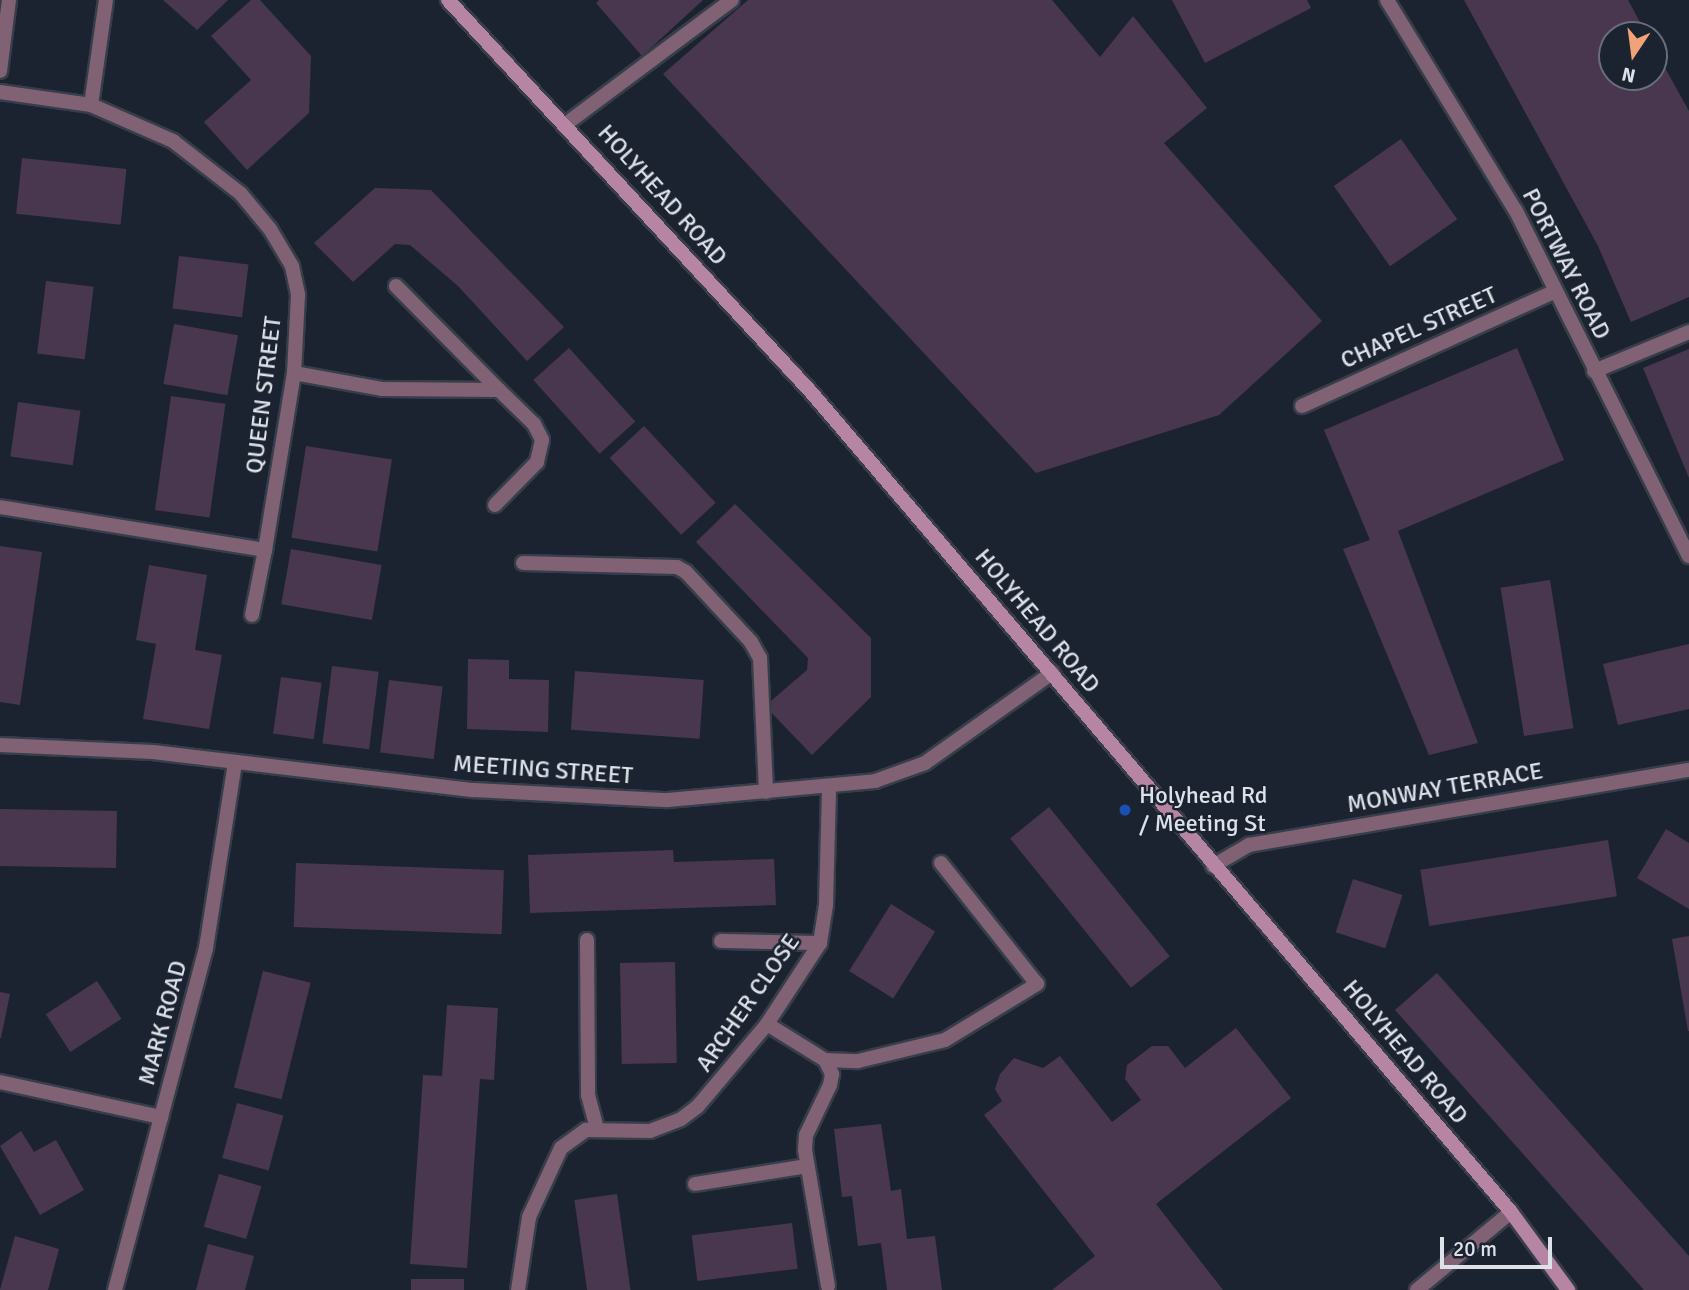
<!DOCTYPE html>
<html>
<head>
<meta charset="utf-8">
<style>
  body { margin:0 }
  #map { position:relative; width:1689px; height:1290px; overflow:hidden; background:#1c2330; font-family:Signika,sans-serif }
  div>[style] { position:absolute }
  .building>* { inset:0; background:#49374f; transform-origin:0 0 }
  .roads { filter:drop-shadow(2px 0 #373e4a) drop-shadow(-2px 0 #373e4a) drop-shadow(0 2px #373e4a) drop-shadow(0 -2px #373e4a) }
  .lane>* { height:14px; margin:-7px; padding:0 7px; transform-origin:7px; border-radius:7px; background:#816274 }
  .street>* { height:14px; margin:-7px; padding:0 7px; transform-origin:7px; border-radius:7px; background:#816274 }
  .secondary>* { height:14px; margin:-7px; padding:0 7px; transform-origin:7px; border-radius:7px; background:#b685a3 }
  .dots>* { width:19px; height:19px; translate:-50% -50%; box-sizing:border-box; border:4px solid #1c2330; border-radius:50% }
  span { translate:-50% -50%; white-space:nowrap; text-align:center; line-height:1.15; -webkit-text-stroke:5px #1c2330; paint-order:stroke }
  .street-label { font-size:24px; color:#dce1ea }
  .poi-label { font-size:24px; color:#dce1ea }
  .left { translate:0 -50%; text-align:left }
  .north { position:absolute; left:1598px; top:21px; width:70px; height:70px; box-sizing:border-box; background:#1c2330; border:2px solid #696f7a; border-radius:50%; rotate:193deg; font-size:19px; font-weight:700; line-height:28px; text-align:center; color:#dce1ea }
  .north::after { content:''; display:block; margin:auto; width:24px; height:32px; background:#f0a278; clip-path:polygon(50% 0,100% 100%,50% 72%,0 100%) }
  .scale { position:absolute; left:1440px; top:1237px; width:112px; height:32px; box-sizing:border-box; border:4px solid #dce1ea; border-top:0; padding-left:9px; font-size:21px; line-height:24px; white-space:nowrap; color:#dce1ea; -webkit-text-stroke:5px #1c2330; paint-order:stroke }
</style>
</head>
<body>
<div id="map">
  <div class="building">
    <i style="clip-path:polygon(163px 0,228px 0,197px 30px)"></i>
    <i style="clip-path:polygon(251px 0,260px 0,311px 56px,309px 113px,247px 170px,204px 122px,251px 80px,211px 36px)"></i>
    <i style="clip-path:polygon(599px 0,703px 0,642px 56px,596px 3px)"></i>
    <i style="clip-path:polygon(748px 0,1052px 0,1100px 57px,1133px 16px,1207px 108px,1164px 143px,1322px 321px,1219px 415px,1036px 473px,663px 74px)"></i>
    <i style="clip-path:polygon(1172px 0,1307px 0,1311px 8px,1205px 63px)"></i>
    <i style="clip-path:polygon(1464px 0,1628px 0,1647px 35px,1612px 35px,1612px 77px,1654px 77px,1654px 48px,1689px 111px,1689px 297px,1631px 322px,1598px 246px)"></i>
    <i style="left:1401px;top:139px;width:98px;height:82px;rotate:55deg"></i>
    <i style="left:22px;top:158px;width:105px;height:56px;rotate:6deg"></i>
    <i style="clip-path:polygon(375px 188px,431px 190px,564px 327px,527px 361px,458px 286px,410px 245px,395px 244px,353px 282px,314px 243px)"></i>
    <i style="left:179px;top:256px;width:70px;height:53px;rotate:7deg"></i>
    <i style="left:46px;top:281px;width:48px;height:73px;rotate:7deg"></i>
    <i style="left:174px;top:324px;width:65px;height:61px;rotate:10deg"></i>
    <i style="left:569px;top:348px;width:99px;height:48px;rotate:48deg"></i>
    <i style="clip-path:polygon(1517px 348px,1564px 460px,1398px 531px,1478px 743px,1429px 755px,1343px 549px,1370px 540px,1324px 430px)"></i>
    <i style="clip-path:polygon(1689px 349px,1689px 478px,1643px 368px)"></i>
    <i style="left:171px;top:396px;width:55px;height:115px;rotate:8deg"></i>
    <i style="left:18px;top:402px;width:63px;height:55px;rotate:8deg"></i>
    <i style="left:644px;top:426px;width:105px;height:47px;rotate:47deg"></i>
    <i style="left:306px;top:446px;width:87px;height:93px;rotate:9deg"></i>
    <i style="clip-path:polygon(735px 504px,871px 638px,871px 697px,812px 755px,765px 706px,807px 670px,808px 658px,696px 542px)"></i>
    <i style="clip-path:polygon(0 546px,42px 552px,20px 705px,0 702px)"></i>
    <i style="left:291px;top:549px;width:92px;height:56px;rotate:10deg"></i>
    <i style="clip-path:polygon(149px 565px,207px 575px,195px 650px,222px 655px,209px 729px,143px 719px,156px 644px,136px 640px)"></i>
    <i style="left:1550px;top:580px;width:150px;height:50px;rotate:81deg"></i>
    <i style="clip-path:polygon(1689px 644px,1689px 709px,1618px 725px,1603px 664px)"></i>
    <i style="clip-path:polygon(468px 659px,509px 660px,509px 679px,549px 680px,548px 732px,467px 729px)"></i>
    <i style="left:332px;top:666px;width:47px;height:78px;rotate:7deg"></i>
    <i style="left:575px;top:671px;width:129px;height:59px;rotate:4deg"></i>
    <i style="left:281px;top:677px;width:41px;height:57px;rotate:8deg"></i>
    <i style="left:389px;top:680px;width:54px;height:73px;rotate:7deg"></i>
    <i style="left:1049px;top:807px;width:192px;height:50px;rotate:51deg"></i>
    <i style="left:0;top:809px;width:117px;height:57px;rotate:1deg"></i>
    <i style="clip-path:polygon(1666px 829px,1689px 843px,1689px 909px,1637px 878px)"></i>
    <i style="left:1608px;top:840px;width:57px;height:190px;rotate:81deg"></i>
    <i style="clip-path:polygon(673px 850px,674px 862px,774px 859px,776px 905px,530px 913px,528px 855px)"></i>
    <i style="left:296px;top:863px;width:208px;height:64px;rotate:2deg"></i>
    <i style="left:1353px;top:879px;width:52px;height:56px;rotate:18deg"></i>
    <i style="left:891px;top:904px;width:52px;height:79px;rotate:32deg"></i>
    <i style="clip-path:polygon(1689px 936px,1689px 1031px,1688px 1031px,1672px 939px)"></i>
    <i style="left:675px;top:962px;width:101px;height:55px;rotate:89deg"></i>
    <i style="left:263px;top:971px;width:49px;height:120px;rotate:14deg"></i>
    <i style="clip-path:polygon(1437px 973px,1689px 1256px,1689px 1290px,1644px 1290px,1395px 1010px)"></i>
    <i style="left:97px;top:981px;width:45px;height:61px;rotate:57deg"></i>
    <i style="clip-path:polygon(0 992px,10px 994px,1px 1038px,0 1038px)"></i>
    <i style="clip-path:polygon(447px 1005px,498px 1008px,494px 1080px,480px 1079px,467px 1268px,410px 1264px,423px 1075px,442px 1076px)"></i>
    <i style="clip-path:polygon(1236px 1028px,1291px 1098px,1156px 1204px,1223px 1290px,1052px 1290px,1095px 1256px,984px 1115px,1002px 1101px,995px 1089px,1000px 1074px,1014px 1058px,1043px 1068px,1060px 1056px,1112px 1122px,1141px 1100px,1125px 1079px,1127px 1065px,1152px 1046px,1168px 1046px,1185px 1068px)"></i>
    <i style="left:237px;top:1103px;width:48px;height:57px;rotate:15deg"></i>
    <i style="clip-path:polygon(881px 1124px,891px 1191px,901px 1189px,907px 1239px,935px 1236px,942px 1290px,887px 1290px,881px 1243px,858px 1246px,852px 1196px,842px 1197px,834px 1129px)"></i>
    <i style="clip-path:polygon(21px 1131px,34px 1152px,56px 1140px,84px 1190px,40px 1215px,0 1146px)"></i>
    <i style="left:219px;top:1174px;width:44px;height:55px;rotate:16deg"></i>
    <i style="left:617px;top:1194px;width:97px;height:43px;rotate:82deg"></i>
    <i style="left:792px;top:1223px;width:46px;height:101px;rotate:83deg"></i>
    <i style="clip-path:polygon(15px 1236px,59px 1249px,48px 1290px,0 1290px)"></i>
    <i style="clip-path:polygon(208px 1244px,254px 1256px,245px 1290px,196px 1290px)"></i>
    <i style="left:411px;top:1279px;width:53px;height:11px"></i>
  </div>
  <div class="roads">
    <div class="lane">
      <i style="left:0;top:71px;width:72px;rotate:-82.8deg"></i>
      <i style="left:91px;top:105px;width:106px;rotate:-81.9deg"></i>
      <i style="left:566px;top:124px;width:207px;rotate:-36.8deg"></i>
      <i style="left:396px;top:286px;width:146px;rotate:45.3deg"></i>
      <i style="left:1594px;top:371px;width:103px;rotate:-22.3deg"></i>
      <i style="left:294px;top:373px;width:89px;rotate:10.3deg"></i>
      <i style="left:382px;top:389px;width:117px;rotate:0.5deg"></i>
      <i style="left:499px;top:390px;width:49px;rotate:44.2deg"></i>
      <i style="left:534px;top:424px;width:18px;rotate:63deg"></i>
      <i style="left:542px;top:440px;width:23px;rotate:103deg"></i>
      <i style="left:537px;top:462px;width:60px;rotate:134.3deg"></i>
      <i style="left:1302px;top:406px;width:278px;rotate:-24.4deg"></i>
      <i style="left:523px;top:563px;width:154px;rotate:1.5deg"></i>
      <i style="left:677px;top:567px;width:10px;rotate:29deg"></i>
      <i style="left:686px;top:572px;width:96px;rotate:47.1deg"></i>
      <i style="left:751px;top:642px;width:18px;rotate:61deg"></i>
      <i style="left:760px;top:658px;width:134px;rotate:87.4deg"></i>
      <i style="left:941px;top:863px;width:154px;rotate:51.6deg"></i>
      <i style="left:825px;top:1060px;width:16px;rotate:63deg"></i>
      <i style="left:832px;top:1074px;width:11px;rotate:100deg"></i>
      <i style="left:830px;top:1085px;width:55px;rotate:115.6deg"></i>
      <i style="left:806px;top:1135px;width:15px;rotate:94deg"></i>
      <i style="left:805px;top:1150px;width:138px;rotate:80.4deg"></i>
      <i style="left:695px;top:1184px;width:113px;rotate:-9.1deg"></i>
      <i style="left:1417px;top:1290px;width:122px;rotate:-39.7deg"></i>
    </div>
    <div class="street">
      <i style="left:1387px;top:0;width:247px;rotate:58.6deg"></i>
      <i style="left:1516px;top:211px;width:386px;rotate:63.4deg"></i>
      <i style="left:0;top:92px;width:92px;rotate:8.1deg"></i>
      <i style="left:91px;top:105px;width:90px;rotate:23.7deg"></i>
      <i style="left:173px;top:141px;width:86px;rotate:37.9deg"></i>
      <i style="left:241px;top:194px;width:45px;rotate:50.4deg"></i>
      <i style="left:270px;top:229px;width:43px;rotate:59.3deg"></i>
      <i style="left:292px;top:266px;width:30px;rotate:78deg"></i>
      <i style="left:298px;top:295px;width:78px;rotate:92.9deg"></i>
      <i style="left:294px;top:373px;width:179px;rotate:99.3deg"></i>
      <i style="left:265px;top:550px;width:268px;rotate:-170.8deg"></i>
      <i style="left:252px;top:615px;width:66px;rotate:-78.7deg"></i>
      <i style="left:0;top:745px;width:153px;rotate:2.6deg"></i>
      <i style="left:153px;top:752px;width:323px;rotate:6.8deg"></i>
      <i style="left:474px;top:790px;width:194px;rotate:3deg"></i>
      <i style="left:668px;top:800px;width:208px;rotate:-5.2deg"></i>
      <i style="left:875px;top:781px;width:53px;rotate:-19.8deg"></i>
      <i style="left:925px;top:763px;width:156px;rotate:-35.3deg"></i>
      <i style="left:1213px;top:866px;width:42px;rotate:-30.3deg"></i>
      <i style="left:1249px;top:845px;width:446px;rotate:-9.7deg"></i>
      <i style="left:587px;top:940px;width:155px;rotate:89.6deg"></i>
      <i style="left:588px;top:1095px;width:35px;rotate:75deg"></i>
      <i style="left:721px;top:941px;width:99px;rotate:1.2deg"></i>
      <i style="left:767px;top:1024px;width:68px;rotate:31.8deg"></i>
      <i style="left:825px;top:1060px;width:33px;rotate:2deg"></i>
      <i style="left:858px;top:1061px;width:89px;rotate:-13.6deg"></i>
      <i style="left:945px;top:1040px;width:108px;rotate:-31.3deg"></i>
      <i style="left:0;top:1082px;width:165px;rotate:12.3deg"></i>
      <i style="left:115px;top:1290px;width:354px;rotate:-75.1deg"></i>
      <i style="left:206px;top:948px;width:188px;rotate:-81.1deg"></i>
      <i style="left:518px;top:1290px;width:74px;rotate:-81.4deg"></i>
      <i style="left:529px;top:1217px;width:76px;rotate:-65.1deg"></i>
      <i style="left:561px;top:1148px;width:31px;rotate:-36deg"></i>
      <i style="left:586px;top:1130px;width:64px;rotate:0.9deg"></i>
      <i style="left:650px;top:1131px;width:33px;rotate:-21deg"></i>
      <i style="left:681px;top:1119px;width:21px;rotate:-37deg"></i>
      <i style="left:698px;top:1106px;width:107px;rotate:-49.9deg"></i>
      <i style="left:767px;top:1024px;width:97px;rotate:-56.8deg"></i>
      <i style="left:820px;top:943px;width:38px;rotate:-81deg"></i>
      <i style="left:826px;top:905px;width:118px;rotate:-88.5deg"></i>
    </div>
    <div class="secondary">
      <i style="left:448px;top:0;width:534px;rotate:47.2deg"></i>
      <i style="left:811px;top:392px;width:1078px;rotate:49.51deg"></i>
      <i style="left:1511px;top:1212px;width:97px;rotate:53.8deg"></i>
    </div>
  </div>
  <div class="dots">
    <i style="left:1125px;top:810px;background:#1a4fb4"></i>
  </div>
  <div class="street-label">
    <span style="left:662px;top:195px;rotate:48deg">HOLYHEAD ROAD</span>
    <span style="left:1566px;top:264px;rotate:63deg">PORTWAY ROAD</span>
    <span style="left:1419px;top:328px;rotate:-24deg">CHAPEL STREET</span>
    <span style="left:264px;top:395px;rotate:-83deg">QUEEN STREET</span>
    <span style="left:1037px;top:621px;rotate:50deg">HOLYHEAD ROAD</span>
    <span style="left:543px;top:770px;rotate:4deg">MEETING STREET</span>
    <span style="left:1445px;top:788px;rotate:-10deg">MONWAY TERRACE</span>
    <span style="left:748px;top:1003px;rotate:-55deg">ARCHER CLOSE</span>
    <span style="left:163px;top:1023px;rotate:-75deg">MARK ROAD</span>
    <span style="left:1405px;top:1052px;rotate:50deg">HOLYHEAD ROAD</span>
  </div>
  <div class="poi-label">
    <span class="left" style="left:1139px;top:810px">Holyhead Rd<br>/ Meeting St</span>
  </div>
  <div class="north">N</div>
  <div class="scale">20 m</div>
</div>
</body>
</html>
